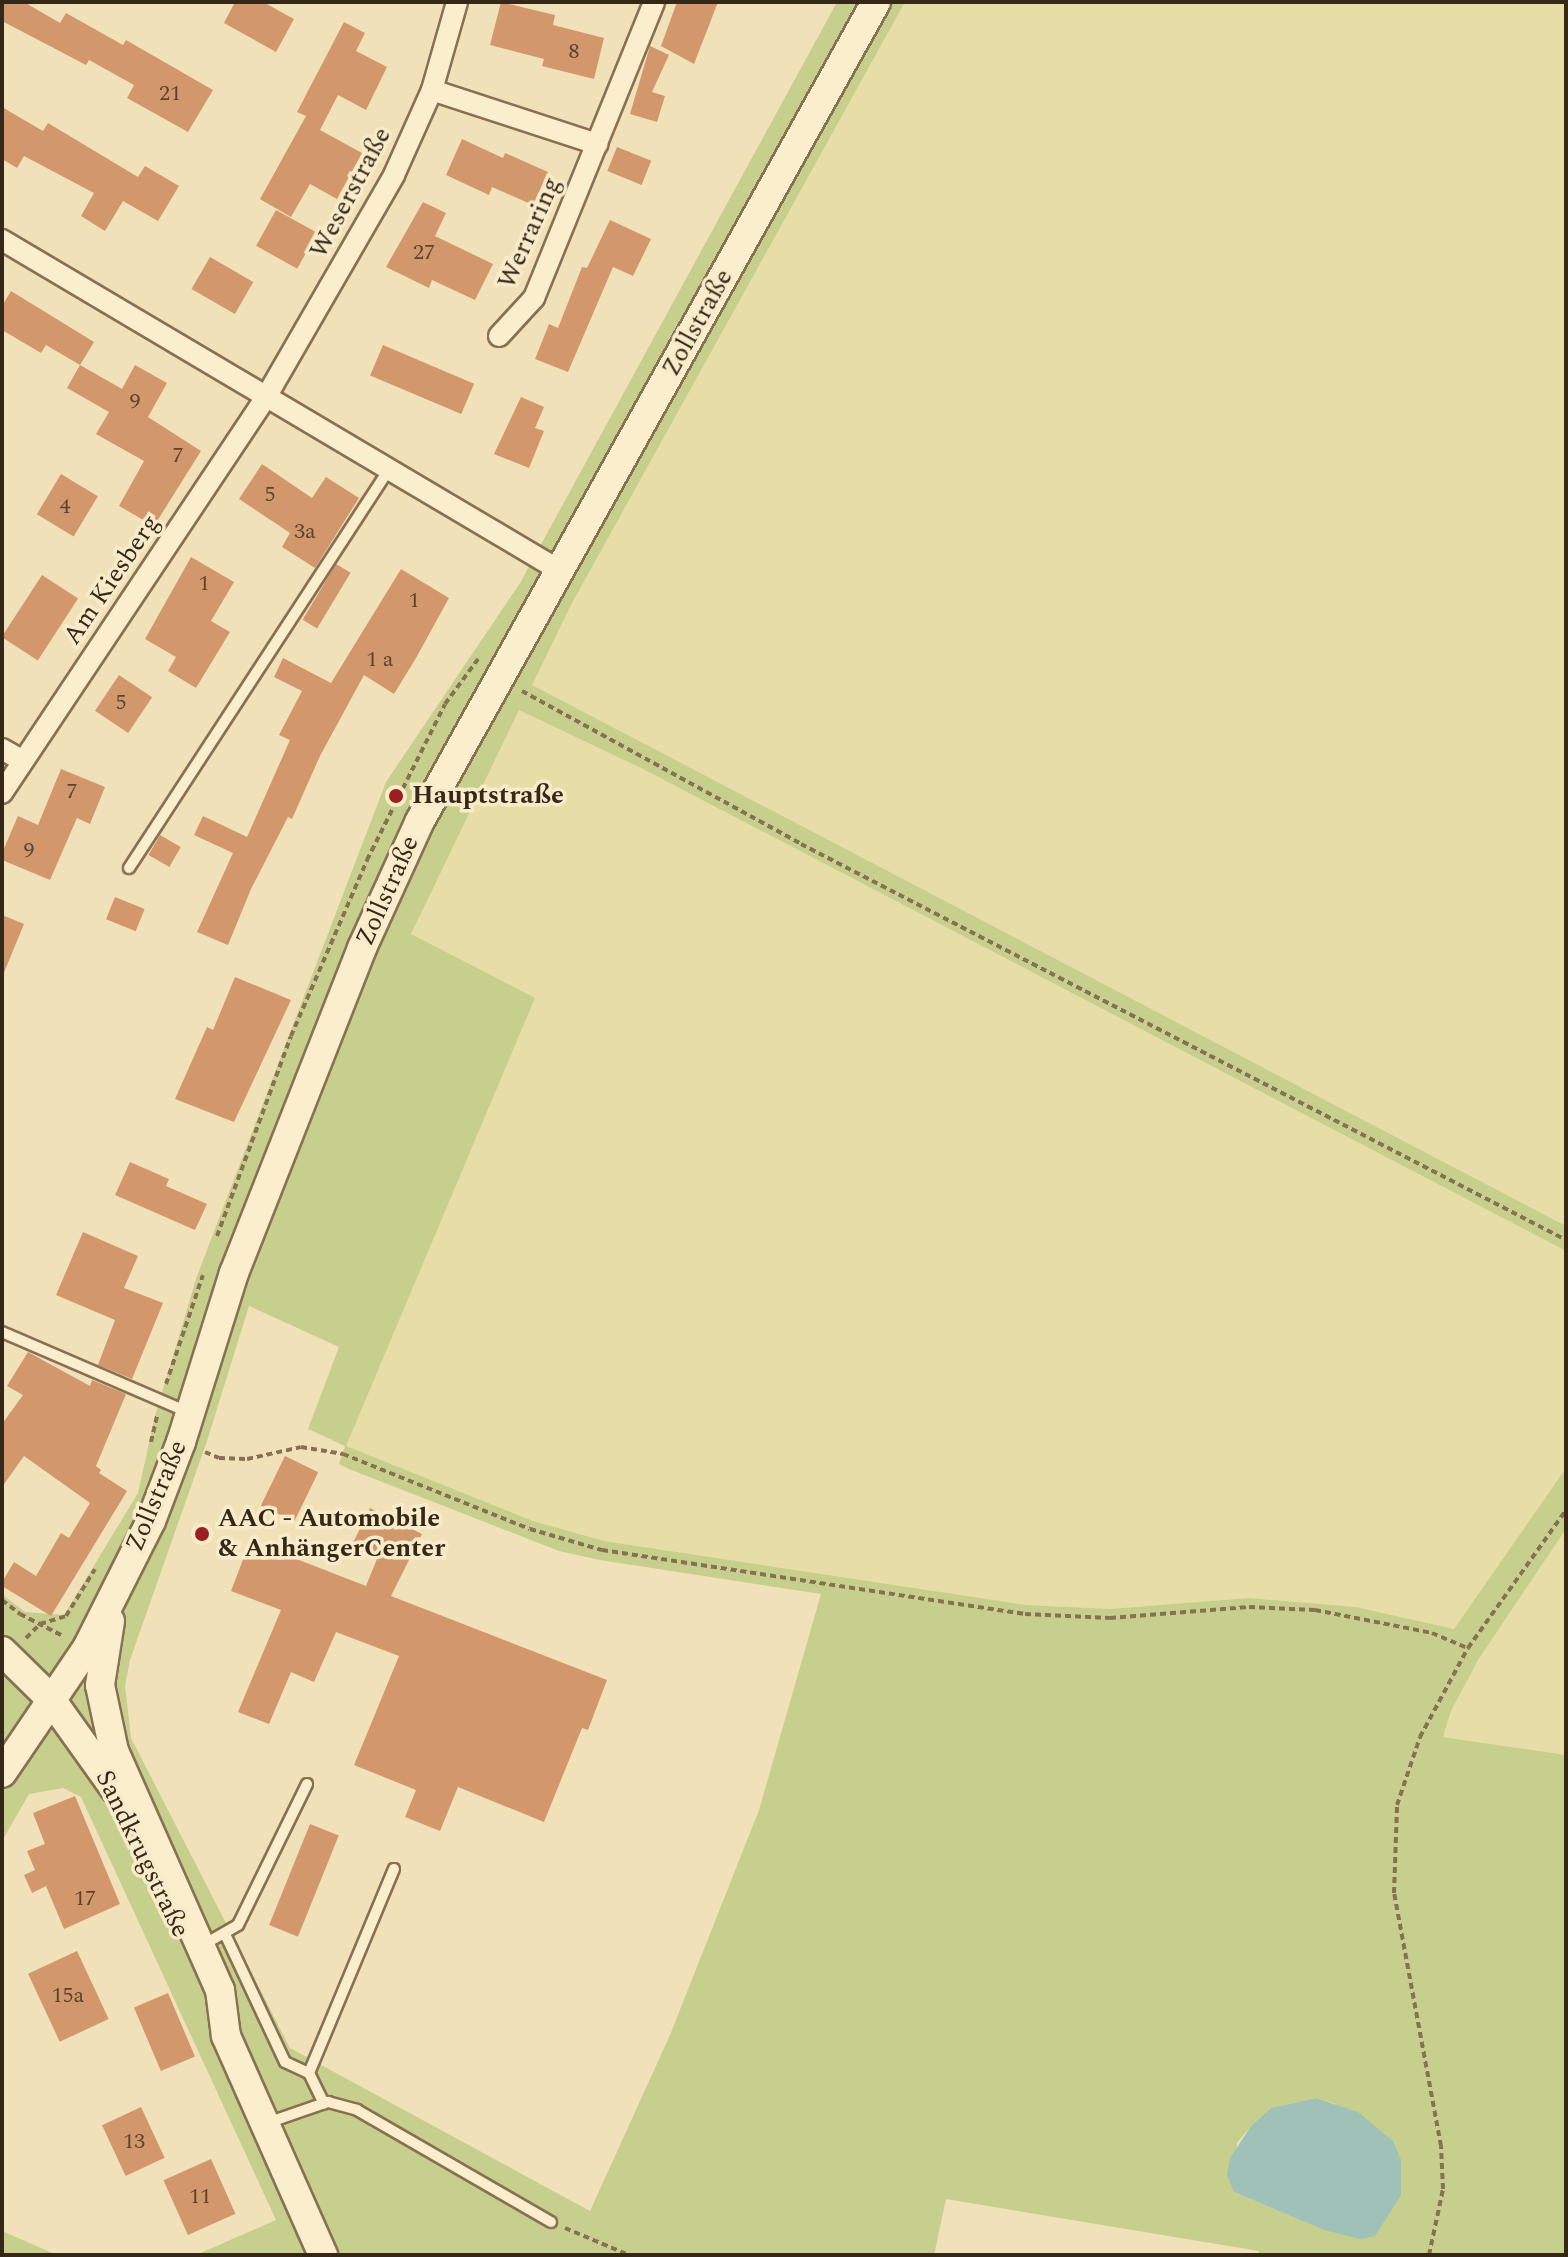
<!DOCTYPE html>
<html>
<head>
<meta charset="utf-8">
<style>
  body { margin:0 }
  #map { position:relative; width:1568px; height:2257px; overflow:hidden; background:#f1e1b9; font-family:Spectral,serif }
  div>[style] { position:absolute }
  .farmland>* { inset:0; background:#e7dda6 }
  .green>* { inset:0; background:#c7cf8d }
  .water>* { inset:0; background:#9fc1b7 }
  .building>* { inset:0; background:#d2986c; transform-origin:0 0 }
  .path>* { height:4px; margin-top:-2px; transform-origin:0; background:repeating-linear-gradient(90deg,#887053 0 6px,transparent 0 10px) }
  .roads { filter:drop-shadow(2px 0 #887053) drop-shadow(-2px 0 #887053) drop-shadow(0 2px #887053) drop-shadow(0 -2px #887053) }
  .lane>* { height:10px; margin:-5px; padding:0 5px; transform-origin:5px; border-radius:5px; background:#fbeecd }
  .street>* { height:20px; margin:-10px; padding:0 10px; transform-origin:10px; border-radius:10px; background:#fbeecd }
  .secondary>* { height:28px; margin:-14px; padding:0 14px; transform-origin:14px; border-radius:14px; background:#fbeecd }
  .dots>* { width:22px; height:22px; translate:-50% -50%; box-sizing:border-box; border:4px solid #f8ebc9; border-radius:50% }
  span { translate:-50% -50%; white-space:nowrap; text-align:center; line-height:1.15; -webkit-text-stroke:7px #f8ebc9; paint-order:stroke }
  .number-label { font-size:22px; color:#5d442e }
  .number-label span { -webkit-text-stroke-width:0 }
  .street-label { font-size:26px; color:#362819 }
  .poi-label { font-size:26px; color:#362819; font-weight:700 }
  .left { translate:0 -50%; text-align:left }
  .frame { position:absolute; inset:0; border:4px solid #362819; pointer-events:none }
</style>
</head>
<body>
<div id="map">
  <div class="farmland">
    <i style="clip-path:polygon(905px 2px,1566px 2px,1566px 1226px,531px 685px,571px 605px)"></i>
    <i style="clip-path:polygon(519px 710px,645px 770px,1566px 1251px,1566px 1468px,1454px 1629px,1356px 1607px,1249px 1598px,1110px 1609px,1026px 1605px,604px 1541px,533px 1521px,345px 1446px,535px 998px,410px 934px)"></i>
    <i style="clip-path:polygon(1566px 1529px,1566px 1755px,1443px 1737px,1451px 1711px,1478px 1660px)"></i>
  </div>
  <div class="green">
    <i style="clip-path:polygon(evenodd,837px 2px,905px 2px,571px 605px,532px 685px,1566px 1226px,1566px 1251px,645px 770px,519px 710px,411px 934px,535px 998px,346px 1446px,533px 1521px,604px 1541px,1026px 1605px,1110px 1609px,1249px 1598px,1356px 1607px,1454px 1629px,1566px 1468px,1566px 1529px,1478px 1660px,1451px 1711px,1443px 1737px,1566px 1755px,1566px 2255px,1259px 2255px,1259px 2251px,946px 2199px,934px 2255px,196px 2255px,276px 2220px,81px 1797px,63px 1788px,29px 1794px,2px 1841px,2px 1594px,25px 1612px,64px 1615px,138px 1493px,155px 1416px,197px 1276px,386px 782px,520px 583px,837px 2px,249px 1306px,339px 1347px,308px 1429px,345px 1446px,339px 1464px,349px 1469px,559px 1551px,600px 1560px,821px 1594px,759px 1810px,670px 2035px,590px 2211px,290px 2048px,131px 1738px,125px 1686px,130px 1660px,207px 1441px,249px 1306px,837px 2px,1316px 2098px,1336px 2104px,1324px 2230px,1234px 2192px,1237px 2143px,1251px 2126px,1271px 2108px,1316px 2098px)"></i>
    <i style="clip-path:polygon(2px 2231px,57px 2255px,2px 2255px)"></i>
  </div>
  <div class="water">
    <i style="clip-path:polygon(1316px 2098px,1358px 2112px,1393px 2141px,1401px 2160px,1401px 2195px,1375px 2236px,1360px 2239px,1324px 2230px,1234px 2192px,1227px 2175px,1230px 2158px,1251px 2126px,1271px 2108px)"></i>
  </div>
  <div class="building">
    <i style="clip-path:polygon(2px 2px,24px 2px,60px 23px,66px 13px,123px 45px,126px 40px,213px 90px,188px 132px,127px 98px,134px 85px,89px 60px,86px 65px,2px 21px)"></i>
    <i style="clip-path:polygon(235px 2px,263px 2px,294px 19px,276px 52px,224px 23px)"></i>
    <i style="clip-path:polygon(501px 2px,555px 15px,553px 25px,604px 38px,594px 79px,542px 66px,544px 59px,490px 45px)"></i>
    <i style="clip-path:polygon(677px 2px,718px 2px,694px 64px,661px 46px)"></i>
    <i style="clip-path:polygon(344px 22px,365px 33px,356px 51px,387px 67px,366px 110px,338px 95px,320px 130px,362px 153px,337px 199px,310px 184px,291px 217px,260px 199px,306px 116px,297px 112px)"></i>
    <i style="clip-path:polygon(650px 46px,669px 55px,652px 92px,665px 96px,657px 122px,630px 114px)"></i>
    <i style="clip-path:polygon(2px 107px,43px 131px,48px 123px,138px 177px,145px 166px,179px 186px,158px 221px,123px 201px,105px 231px,81px 216px,94px 193px,24px 156px,17px 168px,2px 159px)"></i>
    <i style="clip-path:polygon(462px 139px,503px 158px,505px 153px,548px 172px,533px 205px,492px 187px,489px 195px,446px 175px)"></i>
    <i style="left:617px;top:147px;width:37px;height:26px;rotate:22deg"></i>
    <i style="clip-path:polygon(423px 202px,446px 213px,435px 236px,493px 264px,475px 300px,432px 280px,429px 288px,386px 267px)"></i>
    <i style="left:276px;top:210px;width:47px;height:41px;rotate:29deg"></i>
    <i style="clip-path:polygon(610px 220px,651px 239px,633px 276px,613px 267px,568px 372px,535px 359px,549px 324px,558px 328px,582px 267px,587px 268px)"></i>
    <i style="left:210px;top:257px;width:50px;height:37px;rotate:30deg"></i>
    <i style="clip-path:polygon(11px 291px,94px 342px,80px 365px,46px 345px,41px 353px,2px 330px,2px 306px)"></i>
    <i style="left:383px;top:345px;width:99px;height:33px;rotate:23deg"></i>
    <i style="clip-path:polygon(80px 365px,122px 389px,135px 365px,167px 383px,148px 417px,201px 451px,154px 526px,119px 506px,144px 461px,96px 434px,109px 412px,67px 388px)"></i>
    <i style="clip-path:polygon(521px 397px,544px 407px,535px 428px,544px 431px,529px 468px,494px 454px)"></i>
    <i style="clip-path:polygon(262px 464px,312px 498px,326px 477px,359px 498px,315px 568px,282px 547px,290px 533px,239px 499px)"></i>
    <i style="left:61px;top:474px;width:43px;height:47px;rotate:31deg"></i>
    <i style="clip-path:polygon(191px 557px,234px 582px,211px 621px,230px 632px,196px 688px,168px 671px,176px 657px,145px 639px)"></i>
    <i style="left:336px;top:564px;width:17px;height:65px;rotate:31deg"></i>
    <i style="clip-path:polygon(401px 569px,449px 598px,416px 658px,394px 694px,364px 675px,320px 756px,292px 819px,288px 817px,251px 889px,228px 945px,197px 932px,233px 853px,194px 835px,203px 816px,247px 837px,290px 740px,279px 735px,302px 691px,274px 677px,283px 658px,331px 683px)"></i>
    <i style="left:42px;top:575px;width:43px;height:74px;rotate:33deg"></i>
    <i style="left:119px;top:675px;width:40px;height:43px;rotate:34deg"></i>
    <i style="clip-path:polygon(61px 769px,105px 787px,90px 824px,77px 818px,50px 880px,2px 860px,2px 853px,18px 816px,38px 825px)"></i>
    <i style="left:160px;top:835px;width:24px;height:23px;rotate:30deg"></i>
    <i style="left:115px;top:897px;width:32px;height:24px;rotate:22deg"></i>
    <i style="clip-path:polygon(2px 915px,24px 924px,3px 975px,2px 975px)"></i>
    <i style="clip-path:polygon(235px 977px,291px 1000px,234px 1122px,175px 1099px,207px 1027px,213px 1030px)"></i>
    <i style="clip-path:polygon(130px 1162px,169px 1179px,166px 1186px,207px 1204px,195px 1230px,115px 1195px)"></i>
    <i style="clip-path:polygon(83px 1232px,138px 1256px,124px 1288px,163px 1303px,132px 1379px,98px 1365px,115px 1320px,56px 1295px)"></i>
    <i style="clip-path:polygon(28px 1352px,90px 1386px,92px 1380px,126px 1394px,96px 1466px,101px 1470px,99px 1473px,127px 1491px,51px 1616px,2px 1586px,2px 1582px,14px 1562px,36px 1576px,61px 1533px,69px 1538px,90px 1503px,24px 1456px,2px 1487px,2px 1424px,23px 1395px,7px 1386px)"></i>
    <i style="left:285px;top:1456px;width:37px;height:55px;rotate:26deg"></i>
    <i style="clip-path:polygon(370px 1508px,422px 1534px,391px 1596px,607px 1680px,588px 1730px,582px 1728px,544px 1822px,458px 1787px,440px 1831px,405px 1817px,416px 1790px,354px 1765px,399px 1656px,336px 1632px,314px 1682px,291px 1672px,269px 1724px,238px 1712px,281px 1610px,231px 1591px,250px 1541px,366px 1586px,377px 1559px,351px 1547px)"></i>
    <i style="clip-path:polygon(75px 1796px,120px 1904px,64px 1929px,46px 1886px,32px 1893px,24px 1875px,35px 1870px,27px 1851px,45px 1844px,33px 1813px)"></i>
    <i style="left:310px;top:1824px;width:31px;height:109px;rotate:22deg"></i>
    <i style="left:77px;top:1951px;width:75px;height:54px;rotate:65deg"></i>
    <i style="left:168px;top:1993px;width:69px;height:37px;rotate:67deg"></i>
    <i style="left:141px;top:2107px;width:56px;height:43px;rotate:65deg"></i>
    <i style="left:211px;top:2159px;width:60px;height:52px;rotate:66deg"></i>
  </div>
  <div class="path">
    <i style="left:522px;top:691px;width:318px;rotate:28.7deg"></i>
    <i style="left:801px;top:844px;width:861px;rotate:27.37deg"></i>
    <i style="left:217px;top:1236px;width:213px;rotate:-69.7deg"></i>
    <i style="left:291px;top:1036px;width:192px;rotate:-66.6deg"></i>
    <i style="left:367px;top:860px;width:174px;rotate:-63.4deg"></i>
    <i style="left:445px;top:704px;width:56px;rotate:-53.7deg"></i>
    <i style="left:166px;top:1384px;width:115px;rotate:-71.3deg"></i>
    <i style="left:151px;top:1442px;width:28px;rotate:-77deg"></i>
    <i style="left:205px;top:1452px;width:15px;rotate:23deg"></i>
    <i style="left:219px;top:1458px;width:28px;rotate:2deg"></i>
    <i style="left:247px;top:1459px;width:55px;rotate:-12.5deg"></i>
    <i style="left:301px;top:1447px;width:43px;rotate:9.5deg"></i>
    <i style="left:343px;top:1454px;width:201px;rotate:21.9deg"></i>
    <i style="left:530px;top:1529px;width:75px;rotate:16.3deg"></i>
    <i style="left:602px;top:1550px;width:428px;rotate:8.6deg"></i>
    <i style="left:1025px;top:1614px;width:85px;rotate:2.7deg"></i>
    <i style="left:1110px;top:1618px;width:139px;rotate:-4.5deg"></i>
    <i style="left:1249px;top:1607px;width:66px;rotate:2.6deg"></i>
    <i style="left:1315px;top:1610px;width:119px;rotate:11.1deg"></i>
    <i style="left:1432px;top:1633px;width:39px;rotate:23deg"></i>
    <i style="left:2px;top:1600px;width:23px;rotate:38deg"></i>
    <i style="left:20px;top:1614px;width:48px;rotate:27.1deg"></i>
    <i style="left:26px;top:1638px;width:20px;rotate:-45deg"></i>
    <i style="left:40px;top:1624px;width:27px;rotate:-17deg"></i>
    <i style="left:66px;top:1616px;width:55px;rotate:-58.3deg"></i>
    <i style="left:565px;top:2228px;width:69px;rotate:22.9deg"></i>
    <i style="left:1429px;top:2255px;width:67px;rotate:-78deg"></i>
    <i style="left:1443px;top:2189px;width:43px;rotate:-92.7deg"></i>
    <i style="left:1441px;top:2146px;width:257px;rotate:-100.5deg"></i>
    <i style="left:1394px;top:1893px;width:88px;rotate:-88deg"></i>
    <i style="left:1397px;top:1805px;width:72px;rotate:-71.3deg"></i>
    <i style="left:1420px;top:1737px;width:101px;rotate:-61.7deg"></i>
    <i style="left:1468px;top:1648px;width:169px;rotate:-54.6deg"></i>
  </div>
  <div class="roads">
    <div class="lane">
      <i style="left:129px;top:868px;width:475px;rotate:-56.9deg"></i>
      <i style="left:2px;top:1332px;width:202px;rotate:23.3deg"></i>
      <i style="left:225px;top:1934px;width:141px;rotate:64.9deg"></i>
      <i style="left:285px;top:2062px;width:26px;rotate:25deg"></i>
      <i style="left:309px;top:2073px;width:34px;rotate:64deg"></i>
      <i style="left:203px;top:1945px;width:40px;rotate:-29.7deg"></i>
      <i style="left:238px;top:1925px;width:157px;rotate:-63.9deg"></i>
      <i style="left:309px;top:2073px;width:221px;rotate:-67.4deg"></i>
      <i style="left:267px;top:2123px;width:65px;rotate:-19deg"></i>
      <i style="left:328px;top:2102px;width:30px;rotate:15deg"></i>
      <i style="left:357px;top:2110px;width:224px;rotate:30deg"></i>
    </div>
    <div class="street">
      <i style="left:432px;top:90px;width:174px;rotate:18.1deg"></i>
      <i style="left:2px;top:240px;width:647px;rotate:30.65deg"></i>
      <i style="left:499px;top:336px;width:52px;rotate:-47.4deg"></i>
      <i style="left:534px;top:298px;width:319px;rotate:-67.9deg"></i>
      <i style="left:2px;top:749px;width:24px;rotate:30deg"></i>
      <i style="left:2px;top:793px;width:476px;rotate:-56.3deg"></i>
      <i style="left:266px;top:397px;width:256px;rotate:-60deg"></i>
      <i style="left:394px;top:175px;width:93px;rotate:-65.9deg"></i>
      <i style="left:432px;top:90px;width:91px;rotate:-74.1deg"></i>
    </div>
    <div class="secondary">
      <i style="left:110px;top:1621px;width:65px;rotate:98.9deg"></i>
      <i style="left:100px;top:1685px;width:67px;rotate:78deg"></i>
      <i style="left:114px;top:1751px;width:261px;rotate:66.1deg"></i>
      <i style="left:220px;top:1990px;width:46px;rotate:82.6deg"></i>
      <i style="left:226px;top:2036px;width:240px;rotate:66.1deg"></i>
      <i style="left:2px;top:1651px;width:67px;rotate:44.4deg"></i>
      <i style="left:50px;top:1698px;width:112px;rotate:54.5deg"></i>
      <i style="left:2px;top:1773px;width:151px;rotate:-55.8deg"></i>
      <i style="left:87px;top:1648px;width:142px;rotate:-63.3deg"></i>
      <i style="left:151px;top:1521px;width:85px;rotate:-69.2deg"></i>
      <i style="left:181px;top:1442px;width:177px;rotate:-72.6deg"></i>
      <i style="left:234px;top:1273px;width:349px;rotate:-68.5deg"></i>
      <i style="left:362px;top:948px;width:140px;rotate:-65.5deg"></i>
      <i style="left:420px;top:821px;width:937px;rotate:-60.89deg"></i>
    </div>
  </div>
  <div class="dots">
    <i style="left:396px;top:796px;background:#9c1f1f"></i>
    <i style="left:202px;top:1534px;background:#9c1f1f"></i>
  </div>
  <div class="number-label">
    <span style="left:574px;top:52px">8</span>
    <span style="left:170px;top:94px">21</span>
    <span style="left:424px;top:253px">27</span>
    <span style="left:135px;top:402px">9</span>
    <span style="left:178px;top:456px">7</span>
    <span style="left:270px;top:495px">5</span>
    <span style="left:65px;top:507px">4</span>
    <span style="left:305px;top:532px">3a</span>
    <span style="left:204px;top:584px">1</span>
    <span style="left:414px;top:601px">1</span>
    <span style="left:380px;top:660px">1 a</span>
    <span style="left:121px;top:703px">5</span>
    <span style="left:72px;top:792px">7</span>
    <span style="left:29px;top:851px">9</span>
    <span style="left:85px;top:1899px">17</span>
    <span style="left:68px;top:1996px">15a</span>
    <span style="left:134px;top:2142px">13</span>
    <span style="left:200px;top:2197px">11</span>
  </div>
  <div class="street-label">
    <span style="left:351px;top:193px;rotate:-62deg">Weserstraße</span>
    <span style="left:530px;top:233px;rotate:-66deg">Werraring</span>
    <span style="left:698px;top:323px;rotate:-61deg">Zollstraße</span>
    <span style="left:112px;top:580px;rotate:-56deg">Am Kiesberg</span>
    <span style="left:388px;top:891px;rotate:-66deg">Zollstraße</span>
    <span style="left:157px;top:1496px;rotate:-67deg">Zollstraße</span>
    <span style="left:142px;top:1854px;rotate:64deg">Sandkrugstraße</span>
  </div>
  <div class="poi-label">
    <span class="left" style="left:412px;top:796px">Hauptstraße</span>
    <span class="left" style="left:218px;top:1534px">AAC - Automobile<br>&amp; AnhängerCenter</span>
  </div>
  <div class="frame"></div>
</div>
</body>
</html>
